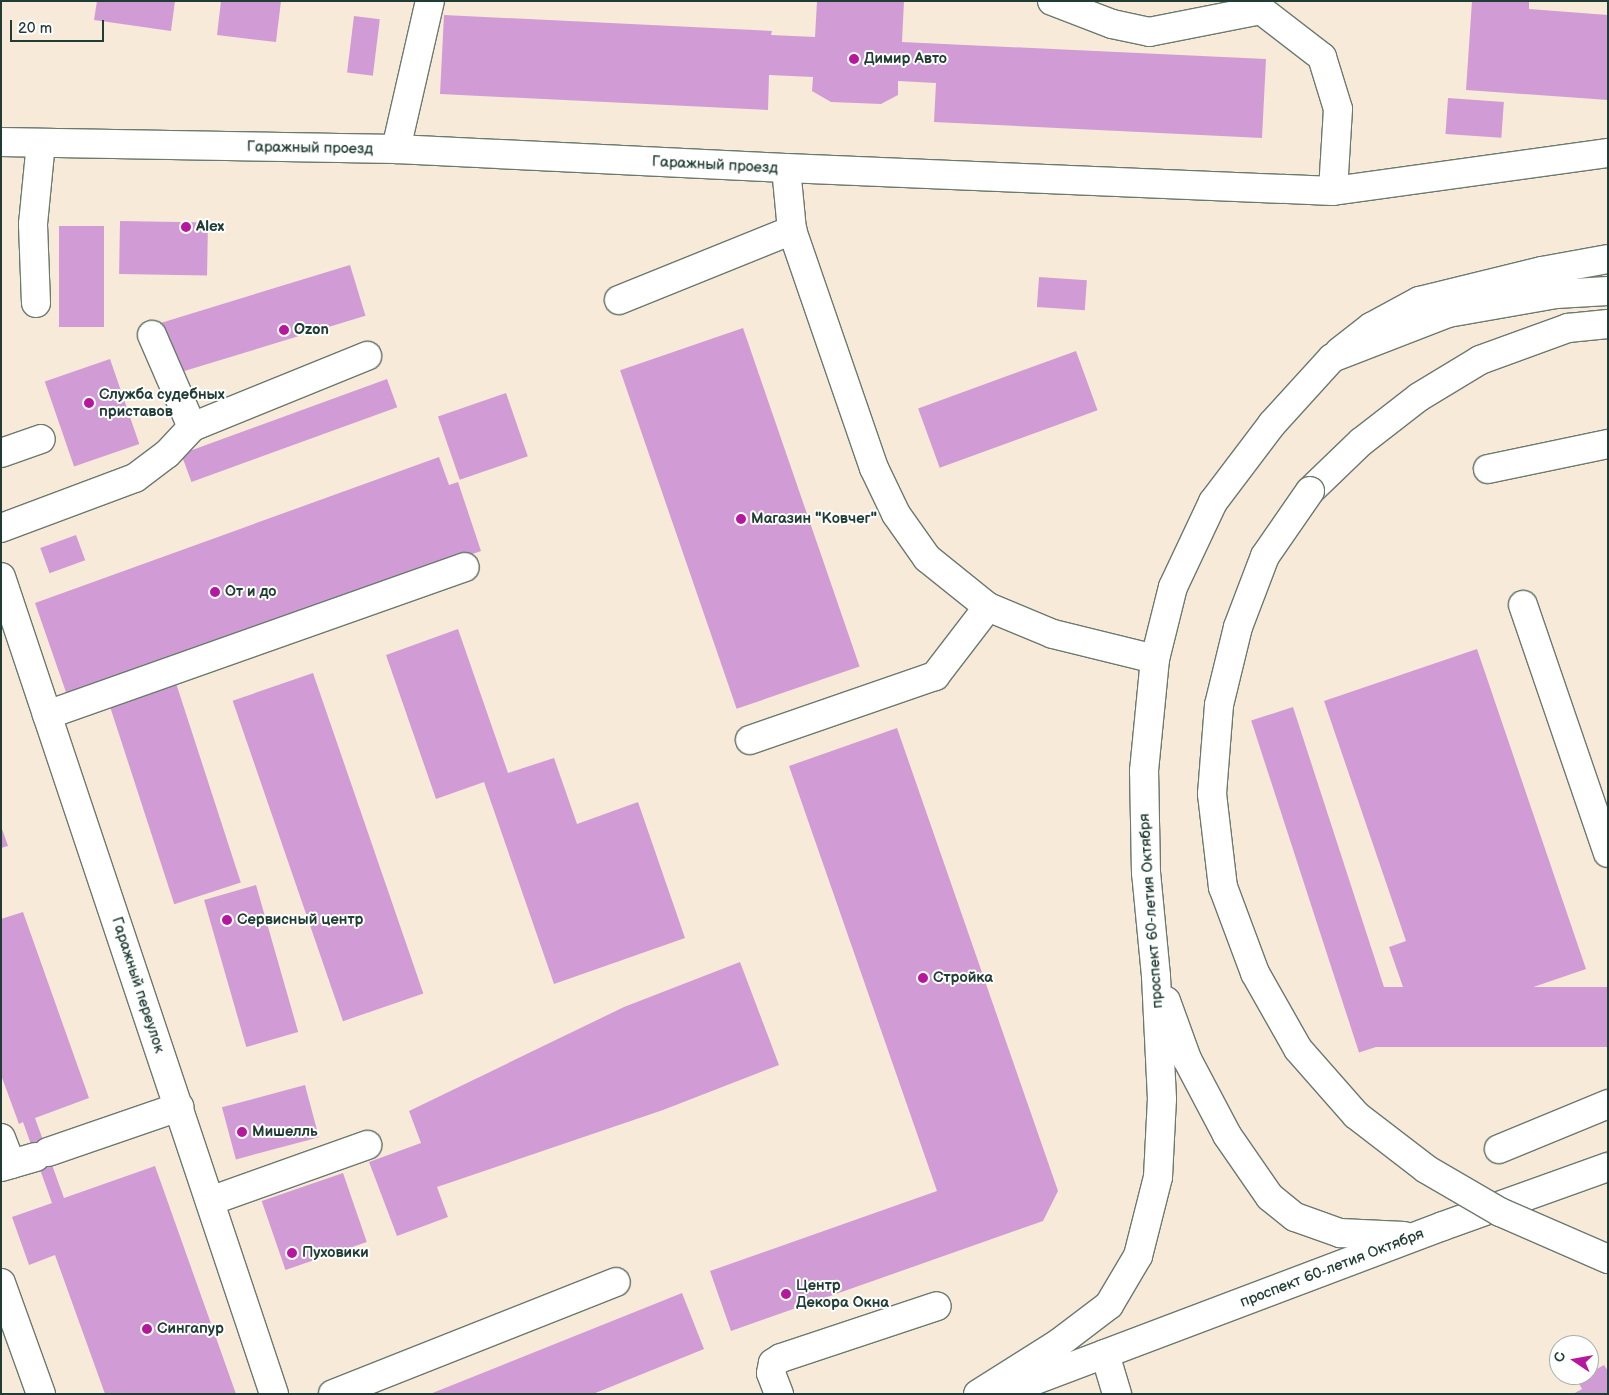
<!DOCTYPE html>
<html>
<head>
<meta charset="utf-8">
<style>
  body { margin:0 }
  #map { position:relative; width:1609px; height:1395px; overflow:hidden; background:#f8ead9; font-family:"Balsamiq Sans",sans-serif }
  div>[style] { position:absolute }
  .building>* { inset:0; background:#d19cd6; transform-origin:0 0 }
  .roads { filter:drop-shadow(1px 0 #6b7a6e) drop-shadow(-1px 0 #6b7a6e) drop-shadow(0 1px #6b7a6e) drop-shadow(0 -1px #6b7a6e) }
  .minor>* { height:28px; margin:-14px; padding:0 14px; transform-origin:14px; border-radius:14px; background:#fff }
  .major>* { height:28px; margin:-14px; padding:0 14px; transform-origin:14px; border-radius:14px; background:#fff }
  .highway>* { height:28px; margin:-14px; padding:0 14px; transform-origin:14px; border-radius:14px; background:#fff }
  .bridges { filter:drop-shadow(1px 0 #6b7a6e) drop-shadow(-1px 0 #6b7a6e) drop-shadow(0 1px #6b7a6e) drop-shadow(0 -1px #6b7a6e) }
  .highway-bridge>* { height:28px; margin:-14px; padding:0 14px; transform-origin:14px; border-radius:14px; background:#fff }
  .dots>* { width:14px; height:14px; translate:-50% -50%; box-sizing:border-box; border:2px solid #fff; border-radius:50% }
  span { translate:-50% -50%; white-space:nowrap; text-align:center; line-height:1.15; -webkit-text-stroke:4px #fff; paint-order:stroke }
  .poi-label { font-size:15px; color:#1f3d34; font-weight:700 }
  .left { translate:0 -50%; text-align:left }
  .street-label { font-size:15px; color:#1f3d34 }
  .frame { position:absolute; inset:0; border:2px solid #1f3d34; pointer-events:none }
  .north { position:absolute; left:1549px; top:1335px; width:50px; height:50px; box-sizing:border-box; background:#fff; border:1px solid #a5b1ae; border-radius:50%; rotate:282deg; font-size:14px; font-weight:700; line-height:20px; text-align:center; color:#1f3d34 }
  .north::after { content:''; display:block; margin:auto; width:18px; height:22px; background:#b5179e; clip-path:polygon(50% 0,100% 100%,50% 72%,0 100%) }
  .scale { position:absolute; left:10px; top:20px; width:94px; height:22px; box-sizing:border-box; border:2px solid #1f3d34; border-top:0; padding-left:6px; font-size:15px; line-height:18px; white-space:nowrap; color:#1f3d34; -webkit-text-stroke:4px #fff; paint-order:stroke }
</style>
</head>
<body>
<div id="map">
  <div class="building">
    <i style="clip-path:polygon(97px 1px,175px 1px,171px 31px,94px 20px)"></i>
    <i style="clip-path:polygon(221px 1px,281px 1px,276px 42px,217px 35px)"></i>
    <i style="clip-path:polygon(817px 1px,904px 1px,902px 42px,1266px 59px,1262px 138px,934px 122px,936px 83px,898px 81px,898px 95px,881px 104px,831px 102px,812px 91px,813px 77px,769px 75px,768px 110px,440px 94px,444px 15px,772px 31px,771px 35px,815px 37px)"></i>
    <i style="clip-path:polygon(1472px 1px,1529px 1px,1529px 9px,1608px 15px,1608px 100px,1466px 90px)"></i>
    <i style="left:354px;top:16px;width:26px;height:57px;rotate:7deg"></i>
    <i style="left:1448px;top:98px;width:56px;height:36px;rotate:4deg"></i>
    <i style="left:120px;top:221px;width:88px;height:53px;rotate:1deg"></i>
    <i style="left:59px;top:226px;width:45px;height:101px"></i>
    <i style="left:350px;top:265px;width:53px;height:198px;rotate:73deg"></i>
    <i style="left:1039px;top:277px;width:48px;height:30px;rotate:4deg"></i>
    <i style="left:743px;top:328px;width:358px;height:130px;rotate:71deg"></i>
    <i style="left:1076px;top:351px;width:63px;height:168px;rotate:70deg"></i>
    <i style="left:110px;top:359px;width:90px;height:69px;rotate:71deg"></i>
    <i style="left:387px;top:379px;width:30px;height:219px;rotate:70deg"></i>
    <i style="left:506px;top:393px;width:67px;height:72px;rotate:71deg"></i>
    <i style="clip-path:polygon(439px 457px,449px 485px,458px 482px,481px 551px,68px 698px,35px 603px)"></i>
    <i style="left:76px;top:535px;width:27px;height:38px;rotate:70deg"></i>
    <i style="clip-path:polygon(458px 629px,508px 773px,554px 758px,577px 824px,638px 802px,685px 938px,554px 984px,484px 782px,436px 799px,386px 655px)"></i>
    <i style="clip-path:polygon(1477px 649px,1586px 969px,1417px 1027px,1389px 947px,1406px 941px,1324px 701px)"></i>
    <i style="left:313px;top:673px;width:339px;height:85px;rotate:71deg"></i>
    <i style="left:175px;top:680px;width:213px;height:70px;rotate:72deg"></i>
    <i style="left:1293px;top:707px;width:349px;height:44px;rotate:72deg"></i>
    <i style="clip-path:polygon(897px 728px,1058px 1191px,1043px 1221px,731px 1331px,710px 1271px,937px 1191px,789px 766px)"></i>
    <i style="clip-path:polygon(1px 826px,8px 846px,1px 848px)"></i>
    <i style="left:256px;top:885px;width:153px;height:54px;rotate:74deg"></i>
    <i style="clip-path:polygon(23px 912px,89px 1098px,35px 1118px,64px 1198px,155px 1166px,236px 1394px,105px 1394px,55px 1255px,29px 1265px,12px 1217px,52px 1203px,23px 1122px,19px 1124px,1px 1075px,1px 919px)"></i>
    <i style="clip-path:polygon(740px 962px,779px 1065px,663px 1110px,437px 1187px,448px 1217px,397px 1236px,369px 1162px,421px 1143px,409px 1111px,624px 1007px)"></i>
    <i style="left:1608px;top:987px;width:60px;height:233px;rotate:90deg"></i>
    <i style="left:305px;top:1085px;width:54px;height:86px;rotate:75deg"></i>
    <i style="left:343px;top:1173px;width:73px;height:86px;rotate:71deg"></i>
    <i style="clip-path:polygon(682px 1293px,704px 1349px,593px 1394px,430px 1394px)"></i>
    <i style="clip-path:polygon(1604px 1365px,1608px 1371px,1608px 1394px,1573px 1394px,1582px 1389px,1577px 1380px)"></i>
  </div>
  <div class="roads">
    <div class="minor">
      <i style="left:1052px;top:1px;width:64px;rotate:21deg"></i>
      <i style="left:1112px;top:24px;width:38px;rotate:12deg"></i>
      <i style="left:1149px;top:32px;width:114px;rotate:-11.1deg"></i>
      <i style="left:1257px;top:1px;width:10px;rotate:66deg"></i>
      <i style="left:1261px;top:10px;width:77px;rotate:37.6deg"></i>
      <i style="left:1322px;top:57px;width:54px;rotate:72.9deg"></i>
      <i style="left:1338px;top:109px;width:82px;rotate:93.5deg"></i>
      <i style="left:1px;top:142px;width:395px;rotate:1deg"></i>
      <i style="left:396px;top:149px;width:390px;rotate:2.8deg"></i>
      <i style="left:786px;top:168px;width:62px;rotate:84.5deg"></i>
      <i style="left:792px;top:230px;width:252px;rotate:71deg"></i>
      <i style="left:874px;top:468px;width:51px;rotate:64.4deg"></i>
      <i style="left:896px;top:514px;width:54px;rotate:54.8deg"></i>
      <i style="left:927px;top:558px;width:78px;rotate:38.8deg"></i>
      <i style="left:988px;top:607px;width:70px;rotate:22.6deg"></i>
      <i style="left:1053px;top:634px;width:105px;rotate:13.8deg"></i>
      <i style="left:396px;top:149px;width:152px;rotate:-77.1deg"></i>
      <i style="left:786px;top:168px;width:547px;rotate:2.41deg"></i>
      <i style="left:1333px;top:191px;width:278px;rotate:-7.9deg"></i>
      <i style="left:619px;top:300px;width:187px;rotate:-22deg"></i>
      <i style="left:36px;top:303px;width:79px;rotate:-92.2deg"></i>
      <i style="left:33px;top:224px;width:81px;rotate:-84.4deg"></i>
      <i style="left:152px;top:335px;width:100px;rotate:66.5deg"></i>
      <i style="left:1px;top:453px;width:42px;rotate:-19.3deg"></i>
      <i style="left:1488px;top:469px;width:123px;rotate:-11.8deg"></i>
      <i style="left:1px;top:528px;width:143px;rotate:-20.5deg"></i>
      <i style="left:135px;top:478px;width:40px;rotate:-37deg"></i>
      <i style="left:167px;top:454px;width:37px;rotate:-47deg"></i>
      <i style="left:192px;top:427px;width:189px;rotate:-22.1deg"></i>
      <i style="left:1px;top:577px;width:861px;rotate:71.52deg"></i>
      <i style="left:1523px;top:605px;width:262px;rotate:71.1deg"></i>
      <i style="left:47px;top:715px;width:443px;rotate:-19.5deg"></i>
      <i style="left:750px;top:740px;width:196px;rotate:-19.1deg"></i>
      <i style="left:935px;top:676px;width:87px;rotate:-52.5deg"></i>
      <i style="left:1px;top:1138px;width:28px;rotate:69deg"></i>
      <i style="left:1499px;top:1149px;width:118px;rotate:-22.4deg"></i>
      <i style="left:48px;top:1152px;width:139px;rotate:-19deg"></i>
      <i style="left:1px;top:1167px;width:36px;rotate:-16deg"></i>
      <i style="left:210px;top:1201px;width:167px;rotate:-19.6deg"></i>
      <i style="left:1px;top:1283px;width:118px;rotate:70.2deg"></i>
      <i style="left:1105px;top:1354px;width:42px;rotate:73.3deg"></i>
      <i style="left:333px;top:1394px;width:304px;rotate:-21.6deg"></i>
      <i style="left:779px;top:1394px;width:22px;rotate:-111deg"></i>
      <i style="left:771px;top:1373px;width:10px;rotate:-79deg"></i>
      <i style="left:773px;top:1363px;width:9px;rotate:-32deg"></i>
      <i style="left:781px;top:1358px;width:164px;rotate:-18.4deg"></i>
    </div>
    <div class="major">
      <i style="left:1339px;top:352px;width:41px;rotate:-38deg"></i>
      <i style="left:1371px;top:327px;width:55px;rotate:-28.4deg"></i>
      <i style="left:1419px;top:301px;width:127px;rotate:-13.7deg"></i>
      <i style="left:1542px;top:271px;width:67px;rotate:-10.3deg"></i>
    </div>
    <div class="highway">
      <i style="left:1310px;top:491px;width:71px;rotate:-43.9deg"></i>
      <i style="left:1361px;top:442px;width:73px;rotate:-37.8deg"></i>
      <i style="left:1419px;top:397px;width:71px;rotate:-31.2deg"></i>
      <i style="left:1480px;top:360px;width:94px;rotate:-20deg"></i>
      <i style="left:1568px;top:328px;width:40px;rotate:-5.7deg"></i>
      <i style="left:1166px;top:1001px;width:62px;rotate:70.1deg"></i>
      <i style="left:1187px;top:1059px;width:86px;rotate:62.2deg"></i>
      <i style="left:1227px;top:1135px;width:75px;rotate:55.3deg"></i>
      <i style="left:1270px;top:1197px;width:32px;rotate:39deg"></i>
      <i style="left:1295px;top:1217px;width:48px;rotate:19.6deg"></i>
      <i style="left:1340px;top:1233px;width:64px;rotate:2.7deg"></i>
      <i style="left:1004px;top:1392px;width:469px;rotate:-20.7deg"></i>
      <i style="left:1443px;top:1226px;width:175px;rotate:-19.7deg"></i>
      <i style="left:978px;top:1394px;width:96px;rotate:-32.2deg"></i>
      <i style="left:1059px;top:1343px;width:63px;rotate:-37.2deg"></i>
      <i style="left:1109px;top:1305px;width:57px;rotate:-59.4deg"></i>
      <i style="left:1138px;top:1256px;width:81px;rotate:-75.8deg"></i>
      <i style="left:1158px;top:1177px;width:78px;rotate:-87.1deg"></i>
      <i style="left:1162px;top:1099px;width:123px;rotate:-92.8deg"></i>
      <i style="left:1156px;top:976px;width:103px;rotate:-95.5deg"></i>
      <i style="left:1146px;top:873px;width:102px;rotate:-91.1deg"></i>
      <i style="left:1144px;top:771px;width:113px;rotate:-84.4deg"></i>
      <i style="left:1155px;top:659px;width:74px;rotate:-76deg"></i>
      <i style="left:1173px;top:587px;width:94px;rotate:-64.8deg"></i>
      <i style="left:1213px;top:502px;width:98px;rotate:-52.9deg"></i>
      <i style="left:1272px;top:424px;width:89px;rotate:-47.7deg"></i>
      <i style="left:1332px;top:358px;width:124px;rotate:-21.2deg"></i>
      <i style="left:1448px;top:313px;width:110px;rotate:-10deg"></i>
      <i style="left:1556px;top:294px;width:52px;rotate:-3.3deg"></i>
    </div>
  </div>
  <div class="bridges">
    <div class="highway-bridge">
      <i style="left:1310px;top:491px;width:79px;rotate:124.7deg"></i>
      <i style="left:1265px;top:556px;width:76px;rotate:110.8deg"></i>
      <i style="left:1238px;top:627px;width:80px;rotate:103.7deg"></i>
      <i style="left:1219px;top:705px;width:89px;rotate:94.5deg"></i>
      <i style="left:1212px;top:794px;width:94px;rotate:83.3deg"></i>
      <i style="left:1223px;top:887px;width:92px;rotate:69.6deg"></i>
      <i style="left:1255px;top:973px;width:87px;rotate:60.5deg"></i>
      <i style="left:1298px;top:1049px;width:88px;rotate:48.7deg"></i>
      <i style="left:1356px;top:1115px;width:88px;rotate:37.6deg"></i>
      <i style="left:1426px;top:1169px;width:86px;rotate:30.2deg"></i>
      <i style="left:1500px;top:1212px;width:118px;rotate:23.5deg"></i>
    </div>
  </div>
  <div class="dots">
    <i style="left:854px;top:59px;background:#b5179e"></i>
    <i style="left:186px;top:227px;background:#b5179e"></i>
    <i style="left:284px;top:330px;background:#b5179e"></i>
    <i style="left:89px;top:403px;background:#b5179e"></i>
    <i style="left:741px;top:519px;background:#b5179e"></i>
    <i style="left:215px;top:592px;background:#b5179e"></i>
    <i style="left:227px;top:920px;background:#b5179e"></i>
    <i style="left:923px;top:978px;background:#b5179e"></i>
    <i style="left:242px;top:1132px;background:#b5179e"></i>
    <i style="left:292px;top:1253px;background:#b5179e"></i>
    <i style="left:786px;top:1294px;background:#b5179e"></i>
    <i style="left:147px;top:1329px;background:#b5179e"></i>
  </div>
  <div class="poi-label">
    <span class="left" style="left:864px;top:59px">Димир Авто</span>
    <span class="left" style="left:196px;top:227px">Alex</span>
    <span class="left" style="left:294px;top:330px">Ozon</span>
    <span class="left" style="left:99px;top:403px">Служба судебных<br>приставов</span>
    <span class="left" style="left:751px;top:519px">Магазин "Ковчег"</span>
    <span class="left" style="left:225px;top:592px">От и до</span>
    <span class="left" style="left:237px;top:920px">Сервисный центр</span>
    <span class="left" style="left:933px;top:978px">Стройка</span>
    <span class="left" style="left:252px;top:1132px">Мишелль</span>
    <span class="left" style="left:302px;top:1253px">Пуховики</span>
    <span class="left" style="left:796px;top:1294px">Центр<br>Декора Окна</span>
    <span class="left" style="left:157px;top:1329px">Сингапур</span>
  </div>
  <div class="street-label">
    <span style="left:310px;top:148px;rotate:1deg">Гаражный проезд</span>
    <span style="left:715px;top:165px;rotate:3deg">Гаражный проезд</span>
    <span style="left:1151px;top:911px;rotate:-94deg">проспект 60-летия Октября</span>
    <span style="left:138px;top:985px;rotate:72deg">Гаражный переулок</span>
    <span style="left:1332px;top:1268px;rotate:-21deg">проспект 60-летия Октября</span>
  </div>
  <div class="frame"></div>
  <div class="north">С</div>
  <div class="scale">20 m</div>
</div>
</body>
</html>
